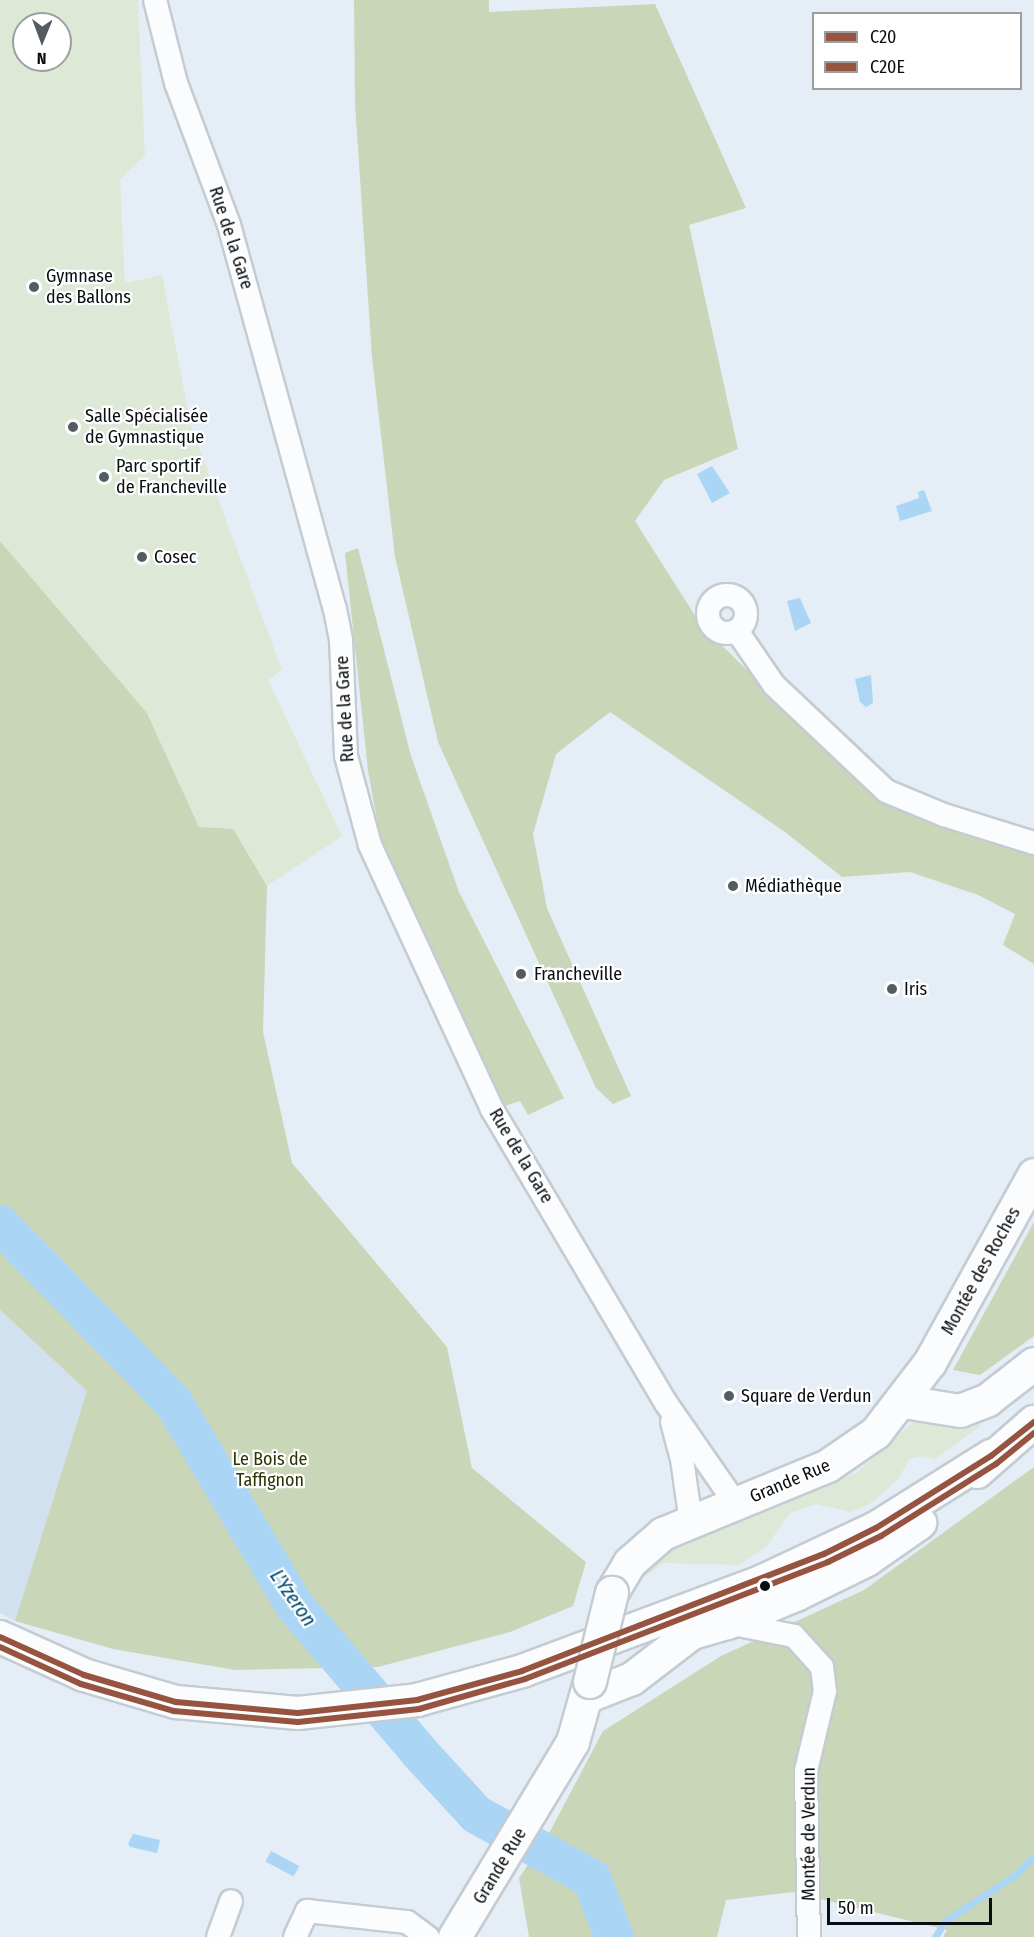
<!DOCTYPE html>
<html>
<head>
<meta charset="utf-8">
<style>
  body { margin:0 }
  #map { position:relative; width:1034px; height:1937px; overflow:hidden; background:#e5eef6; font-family:"Fira Sans Condensed",sans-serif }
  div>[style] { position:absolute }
  .built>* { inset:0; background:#d1e1ef }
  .green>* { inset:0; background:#dee8d7 }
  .forest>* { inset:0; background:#cad6b8 }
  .water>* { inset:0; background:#aad5f5; transform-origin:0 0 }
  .stream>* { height:7px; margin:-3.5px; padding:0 3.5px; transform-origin:3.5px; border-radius:3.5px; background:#aad5f5 }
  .river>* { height:39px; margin:-19.5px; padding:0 19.5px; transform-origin:19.5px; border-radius:19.5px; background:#aad5f5 }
  .roads { filter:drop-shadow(2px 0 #c4ccd2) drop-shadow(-2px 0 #c4ccd2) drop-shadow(0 2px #c4ccd2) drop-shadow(0 -2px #c4ccd2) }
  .street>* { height:22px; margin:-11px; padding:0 11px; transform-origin:11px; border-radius:11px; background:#fbfcfe }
  .street>.ring { margin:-11px; padding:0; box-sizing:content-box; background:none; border:22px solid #fbfcfe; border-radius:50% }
  .secondary>* { height:32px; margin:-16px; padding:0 16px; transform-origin:16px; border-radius:16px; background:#fbfcfe }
  .bridges { filter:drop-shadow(2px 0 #c4ccd2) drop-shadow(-2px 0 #c4ccd2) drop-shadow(0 2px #c4ccd2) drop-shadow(0 -2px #c4ccd2) }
  .secondary-bridge>* { height:32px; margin:-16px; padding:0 16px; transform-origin:16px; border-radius:16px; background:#fbfcfe }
  .bus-1>* { height:6px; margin:-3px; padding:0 3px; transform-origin:3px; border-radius:3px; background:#965340 }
  .bus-2>* { height:6px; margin:-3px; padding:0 3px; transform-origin:3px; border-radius:3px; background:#965340 }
  .dots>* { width:16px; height:16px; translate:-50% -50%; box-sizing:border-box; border:3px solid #fff; border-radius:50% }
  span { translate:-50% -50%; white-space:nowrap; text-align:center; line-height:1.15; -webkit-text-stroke:4.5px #fff; paint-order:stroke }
  .street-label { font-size:18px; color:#080d11 }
  .poi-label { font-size:18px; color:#080d11 }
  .left { translate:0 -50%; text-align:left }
  .park-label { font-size:18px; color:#2c3405 }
  .water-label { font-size:20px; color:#004970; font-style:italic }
  .legend { position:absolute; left:812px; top:12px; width:210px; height:78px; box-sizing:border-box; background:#fff; border:2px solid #9c9ea0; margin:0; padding:8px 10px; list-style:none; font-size:18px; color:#080d11 }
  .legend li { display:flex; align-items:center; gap:12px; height:30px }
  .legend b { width:30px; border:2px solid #9c9ea0 }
  .north { position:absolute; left:12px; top:12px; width:60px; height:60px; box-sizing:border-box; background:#fff; border:2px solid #9c9ea0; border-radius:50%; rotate:181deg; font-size:16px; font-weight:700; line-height:24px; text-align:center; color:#080d11 }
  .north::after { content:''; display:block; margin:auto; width:21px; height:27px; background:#555c61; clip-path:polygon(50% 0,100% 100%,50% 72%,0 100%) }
  .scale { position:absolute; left:827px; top:1898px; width:165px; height:27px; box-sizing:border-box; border:3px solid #080d11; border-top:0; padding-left:8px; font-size:18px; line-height:21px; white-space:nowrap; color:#080d11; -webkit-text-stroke:4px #fff; paint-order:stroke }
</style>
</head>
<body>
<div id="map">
  <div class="built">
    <i style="clip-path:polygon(0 1310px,87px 1391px,15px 1621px,0 1613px)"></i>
  </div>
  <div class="green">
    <i style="clip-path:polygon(evenodd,0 0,138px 0,145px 155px,120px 179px,125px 283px,162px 275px,191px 426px,282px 670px,268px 680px,342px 836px,267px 886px,233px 830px,199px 827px,147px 713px,0 541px,0 0,24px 24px,60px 24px,60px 60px,24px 60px,24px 24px)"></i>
    <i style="clip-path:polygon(917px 1419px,982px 1425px,935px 1459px,922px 1456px,909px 1459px,898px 1480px,868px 1505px,851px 1512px,816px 1504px,790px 1513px,767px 1546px,739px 1565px,663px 1563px,642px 1579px,650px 1564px,665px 1551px,856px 1473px)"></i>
  </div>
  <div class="forest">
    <i style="clip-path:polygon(354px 0,489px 0,489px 12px,655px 4px,746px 208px,689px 225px,738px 449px,664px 480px,635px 521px,701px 625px,878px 798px,1034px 851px,1034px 964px,1003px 945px,1015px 914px,978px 895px,910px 872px,842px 877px,785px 832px,610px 712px,556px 754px,533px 834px,547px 908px,631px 1096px,613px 1104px,596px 1088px,438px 742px,395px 557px,372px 357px,355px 104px)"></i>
    <i style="clip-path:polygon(0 541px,147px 713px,199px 827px,233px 829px,267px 886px,263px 1032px,292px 1163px,447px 1347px,472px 1468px,586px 1562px,573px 1606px,510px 1632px,378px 1667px,235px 1670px,113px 1649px,15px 1621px,87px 1391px,0 1310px)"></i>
    <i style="clip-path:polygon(358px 548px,411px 756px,459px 892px,564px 1098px,528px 1115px,520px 1101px,505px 1106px,382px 847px,368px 771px,345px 553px)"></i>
    <i style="clip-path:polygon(1034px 1222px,1034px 1336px,980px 1375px,953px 1370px)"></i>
    <i style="clip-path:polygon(1034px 1467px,1034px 1937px,943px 1937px,947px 1930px,792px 1892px,726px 1900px,717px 1937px,529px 1937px,519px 1878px,547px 1837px,603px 1731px,721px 1656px,864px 1590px)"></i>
  </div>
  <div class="water">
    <i style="clip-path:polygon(712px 466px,730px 493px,712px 503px,697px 474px)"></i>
    <i style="clip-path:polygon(924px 490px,932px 511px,900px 521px,896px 506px,919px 498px,918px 492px)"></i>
    <i style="clip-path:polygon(800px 598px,811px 623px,795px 631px,787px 601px)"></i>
    <i style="clip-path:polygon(871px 675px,873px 703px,866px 707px,860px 702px,855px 679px)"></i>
    <i style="clip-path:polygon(133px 1834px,160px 1840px,157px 1853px,130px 1847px,128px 1844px)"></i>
    <i style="left:271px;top:1851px;width:32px;height:12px;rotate:28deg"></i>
  </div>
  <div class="stream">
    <i style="left:935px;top:1937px;width:19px;rotate:-58deg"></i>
    <i style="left:945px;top:1921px;width:84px;rotate:-33.3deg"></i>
    <i style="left:1015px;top:1875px;width:27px;rotate:-45deg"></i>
  </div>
  <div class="river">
    <i style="left:0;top:1224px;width:248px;rotate:45.8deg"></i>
    <i style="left:173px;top:1402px;width:236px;rotate:59.2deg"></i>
    <i style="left:294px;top:1605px;width:193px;rotate:49.6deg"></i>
    <i style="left:419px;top:1752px;width:84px;rotate:47.4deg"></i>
    <i style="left:476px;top:1814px;width:132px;rotate:29.1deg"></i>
    <i style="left:591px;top:1878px;width:63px;rotate:68.7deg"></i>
  </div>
  <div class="roads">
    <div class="street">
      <i style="left:155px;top:0;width:86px;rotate:75.8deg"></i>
      <i style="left:176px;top:83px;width:152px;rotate:69.5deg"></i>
      <i style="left:229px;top:225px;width:398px;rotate:74.6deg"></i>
      <i style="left:335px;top:609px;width:32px;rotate:79deg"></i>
      <i style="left:341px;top:640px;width:116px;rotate:87.5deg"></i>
      <i style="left:346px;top:756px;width:92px;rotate:74.9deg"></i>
      <i style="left:370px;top:845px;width:291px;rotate:65.2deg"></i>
      <i style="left:492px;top:1109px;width:342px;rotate:59.4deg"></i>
      <i style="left:666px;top:1403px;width:123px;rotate:55.3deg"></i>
      <i class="ring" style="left:708px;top:595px;width:16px;height:16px"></i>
      <i style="left:737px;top:631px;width:65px;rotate:55.6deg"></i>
      <i style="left:774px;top:685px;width:154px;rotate:43.4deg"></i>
      <i style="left:886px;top:791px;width:63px;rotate:22.5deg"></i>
      <i style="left:944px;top:815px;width:94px;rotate:17.3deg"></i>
      <i style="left:672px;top:1422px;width:38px;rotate:75deg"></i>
      <i style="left:682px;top:1459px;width:64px;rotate:81.9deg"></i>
      <i style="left:728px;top:1623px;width:67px;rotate:11.1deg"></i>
      <i style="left:794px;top:1636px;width:42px;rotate:47.9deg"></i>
      <i style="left:822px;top:1667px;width:24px;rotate:83deg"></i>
      <i style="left:825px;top:1691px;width:82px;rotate:103.4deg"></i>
      <i style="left:806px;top:1771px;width:166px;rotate:89deg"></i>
      <i style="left:218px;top:1937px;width:38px;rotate:-70deg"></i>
      <i style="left:295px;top:1937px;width:29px;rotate:-65deg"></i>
      <i style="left:307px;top:1911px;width:101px;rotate:6.3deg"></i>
      <i style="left:407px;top:1922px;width:26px;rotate:36deg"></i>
    </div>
    <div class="secondary">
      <i style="left:904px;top:1402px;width:57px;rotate:9.1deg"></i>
      <i style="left:960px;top:1411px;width:30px;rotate:-21deg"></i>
      <i style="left:988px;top:1400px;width:58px;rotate:-38deg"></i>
      <i style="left:977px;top:1472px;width:76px;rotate:-41.3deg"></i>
      <i style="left:612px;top:1593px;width:35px;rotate:-59deg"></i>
      <i style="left:630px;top:1563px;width:44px;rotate:-41.3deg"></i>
      <i style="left:663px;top:1534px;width:178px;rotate:-22.4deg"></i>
      <i style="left:828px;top:1466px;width:58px;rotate:-34.5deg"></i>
      <i style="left:876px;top:1433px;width:88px;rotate:-52.4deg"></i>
      <i style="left:930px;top:1363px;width:215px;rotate:-61deg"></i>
      <i style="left:0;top:1637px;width:92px;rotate:24.3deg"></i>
      <i style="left:84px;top:1675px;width:96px;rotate:16.4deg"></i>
      <i style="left:176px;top:1702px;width:122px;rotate:5.2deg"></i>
      <i style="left:298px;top:1713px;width:120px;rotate:-6.2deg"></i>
      <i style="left:417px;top:1700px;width:109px;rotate:-15.4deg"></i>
      <i style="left:522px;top:1671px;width:255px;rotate:-20.4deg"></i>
      <i style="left:761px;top:1582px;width:127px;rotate:-25.2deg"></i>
      <i style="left:876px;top:1528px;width:136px;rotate:-32.1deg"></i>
      <i style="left:586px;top:1697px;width:49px;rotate:-21.4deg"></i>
      <i style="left:632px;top:1679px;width:76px;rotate:-37.5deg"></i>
      <i style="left:692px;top:1633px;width:37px;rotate:-16deg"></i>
      <i style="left:728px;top:1623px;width:74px;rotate:-22.4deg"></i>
      <i style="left:796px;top:1595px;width:79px;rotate:-26.2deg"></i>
      <i style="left:867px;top:1560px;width:65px;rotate:-34.9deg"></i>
      <i style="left:455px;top:1937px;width:228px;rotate:-58.8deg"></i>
      <i style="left:573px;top:1742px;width:62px;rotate:-74.2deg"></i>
    </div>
  </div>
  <div class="bridges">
    <div class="secondary-bridge">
      <i style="left:590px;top:1682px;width:92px;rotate:-76.1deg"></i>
    </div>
  </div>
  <div class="bus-1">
    <i style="left:0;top:1637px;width:92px;rotate:24.3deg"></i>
    <i style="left:84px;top:1675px;width:96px;rotate:16.4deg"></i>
    <i style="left:176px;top:1702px;width:122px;rotate:5.2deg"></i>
    <i style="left:298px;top:1713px;width:120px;rotate:-6.2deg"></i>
    <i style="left:417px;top:1700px;width:109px;rotate:-15.4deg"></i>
    <i style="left:522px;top:1671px;width:324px;rotate:-21.2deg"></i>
    <i style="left:824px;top:1554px;width:58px;rotate:-26.6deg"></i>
    <i style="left:876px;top:1528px;width:136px;rotate:-32.1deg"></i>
    <i style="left:991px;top:1456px;width:55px;rotate:-38.3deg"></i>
  </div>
  <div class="bus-2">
    <i style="left:0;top:1647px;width:89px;rotate:24.6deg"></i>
    <i style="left:81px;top:1684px;width:97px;rotate:16.2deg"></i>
    <i style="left:174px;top:1711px;width:124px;rotate:5.1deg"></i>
    <i style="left:298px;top:1722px;width:122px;rotate:-6.1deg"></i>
    <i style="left:419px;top:1709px;width:110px;rotate:-15.8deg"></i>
    <i style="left:525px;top:1679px;width:325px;rotate:-21.1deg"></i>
    <i style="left:828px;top:1562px;width:59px;rotate:-26.1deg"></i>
    <i style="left:881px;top:1536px;width:136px;rotate:-32.1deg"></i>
    <i style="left:996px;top:1464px;width:49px;rotate:-39.2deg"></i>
  </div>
  <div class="dots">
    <i style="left:34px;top:287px;background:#555c61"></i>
    <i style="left:73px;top:427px;background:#555c61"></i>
    <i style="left:104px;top:477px;background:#555c61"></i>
    <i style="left:142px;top:557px;background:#555c61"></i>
    <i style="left:733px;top:886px;background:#555c61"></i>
    <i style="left:521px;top:974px;background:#555c61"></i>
    <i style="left:892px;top:989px;background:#555c61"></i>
    <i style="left:729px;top:1396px;background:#555c61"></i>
    <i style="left:765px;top:1586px;background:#080d11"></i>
  </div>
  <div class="street-label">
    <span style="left:231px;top:238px;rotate:72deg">Rue de la Gare</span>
    <span style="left:345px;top:709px;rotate:-93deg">Rue de la Gare</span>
    <span style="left:521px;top:1156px;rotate:59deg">Rue de la Gare</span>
    <span style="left:981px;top:1271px;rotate:-61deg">Montée des Roches</span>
    <span style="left:790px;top:1481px;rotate:-23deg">Grande Rue</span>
    <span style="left:809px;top:1834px;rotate:-90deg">Montée de Verdun</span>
    <span style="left:500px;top:1866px;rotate:-59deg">Grande Rue</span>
  </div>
  <div class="poi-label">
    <span class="left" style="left:46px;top:287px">Gymnase<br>des Ballons</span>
    <span class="left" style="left:85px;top:427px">Salle Spécialisée<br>de Gymnastique</span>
    <span class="left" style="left:116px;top:477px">Parc sportif<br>de Francheville</span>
    <span class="left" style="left:154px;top:557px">Cosec</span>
    <span class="left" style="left:745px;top:886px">Médiathèque</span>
    <span class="left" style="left:534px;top:974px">Francheville</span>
    <span class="left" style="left:904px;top:989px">Iris</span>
    <span class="left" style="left:741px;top:1396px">Square de Verdun</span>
  </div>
  <div class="park-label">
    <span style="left:270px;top:1470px">Le Bois de<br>Taffignon</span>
  </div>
  <div class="water-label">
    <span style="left:293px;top:1598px;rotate:55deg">L'Yzeron</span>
  </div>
  <ul class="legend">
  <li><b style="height:8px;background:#965340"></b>C20</li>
  <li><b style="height:8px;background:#965340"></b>C20E</li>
  </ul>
  <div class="north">N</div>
  <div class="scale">50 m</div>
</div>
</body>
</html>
